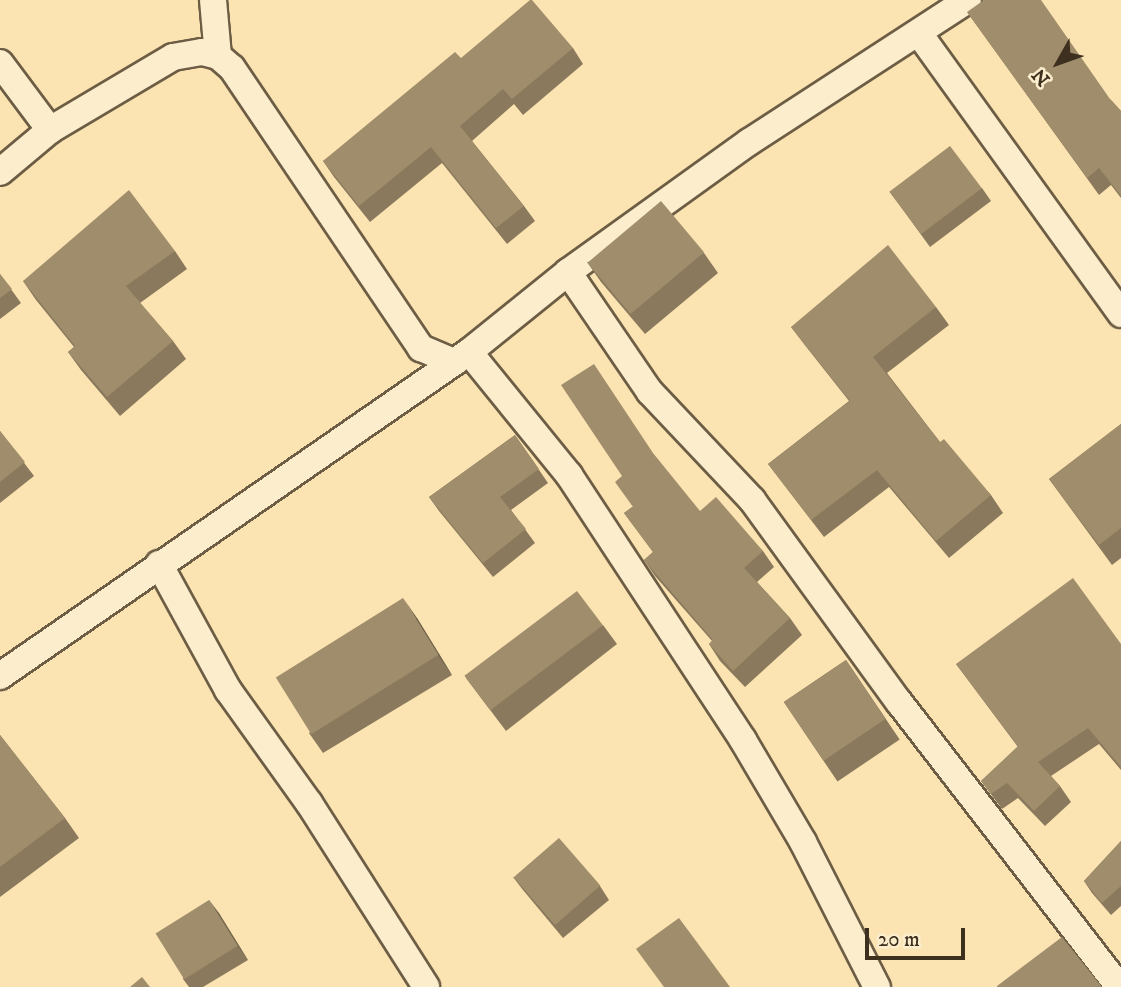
<!DOCTYPE html>
<html>
<head>
<meta charset="utf-8">
<style>
  body { margin:0 }
  #map { position:relative; width:1121px; height:987px; overflow:hidden; background:#fbe3b2; font-family:"IM FELL DW Pica",serif }
  div>[style] { position:absolute }
  .roads { filter:drop-shadow(2px 0 #6c5d44) drop-shadow(-2px 0 #6c5d44) drop-shadow(0 2px #6c5d44) drop-shadow(0 -2px #6c5d44) }
  .minor>* { height:26px; margin:-13px; padding:0 13px; transform-origin:13px; border-radius:13px; background:#fcedcd }
  .wall>* { inset:0; background:#8a795c; transform-origin:0 0 }
  .shaded-wall>* { inset:0; background:#70634b }
  .building>* { inset:0; background:#a08d6b; transform-origin:0 0 }
  span { translate:-50% -50%; white-space:nowrap; text-align:center; line-height:1.15; -webkit-text-stroke:7px #fcedcd; paint-order:stroke }
  .north { position:absolute; left:1023px; top:28px; width:70px; height:70px; -webkit-text-stroke:5px #fcedcd; paint-order:stroke; rotate:230deg; font-size:19px; font-weight:700; line-height:28px; text-align:center; color:#3d301f }
  .north::after { content:''; display:block; margin:auto; width:24px; height:32px; background:#3d301f; clip-path:polygon(50% 0,100% 100%,50% 72%,0 100%) }
  .scale { position:absolute; left:865px; top:928px; width:100px; height:32px; box-sizing:border-box; border:4px solid #3d301f; border-top:0; padding-left:9px; font-size:21px; line-height:24px; white-space:nowrap; color:#3d301f; -webkit-text-stroke:5px #fcedcd; paint-order:stroke }
</style>
</head>
<body>
<div id="map">
  <div class="roads">
    <div class="minor">
      <i style="left:213px;top:0;width:56px;rotate:84.9deg"></i>
      <i style="left:920px;top:35px;width:344px;rotate:54.2deg"></i>
      <i style="left:0;top:63px;width:84px;rotate:53.3deg"></i>
      <i style="left:0;top:172px;width:65px;rotate:-40deg"></i>
      <i style="left:50px;top:130px;width:143px;rotate:-30.7deg"></i>
      <i style="left:173px;top:57px;width:29px;rotate:-10deg"></i>
      <i style="left:202px;top:52px;width:16px;rotate:14deg"></i>
      <i style="left:218px;top:56px;width:18px;rotate:41deg"></i>
      <i style="left:232px;top:68px;width:338px;rotate:56deg"></i>
      <i style="left:421px;top:348px;width:36px;rotate:23deg"></i>
      <i style="left:568px;top:272px;width:145px;rotate:55.7deg"></i>
      <i style="left:650px;top:392px;width:149px;rotate:46.6deg"></i>
      <i style="left:752px;top:500px;width:250px;rotate:54deg"></i>
      <i style="left:899px;top:702px;width:360px;rotate:52.3deg"></i>
      <i style="left:469px;top:352px;width:159px;rotate:50.9deg"></i>
      <i style="left:569px;top:475px;width:317px;rotate:56.7deg"></i>
      <i style="left:743px;top:740px;width:118px;rotate:59.5deg"></i>
      <i style="left:803px;top:842px;width:163px;rotate:63deg"></i>
      <i style="left:159px;top:564px;width:144px;rotate:61.3deg"></i>
      <i style="left:228px;top:690px;width:139px;rotate:54.4deg"></i>
      <i style="left:309px;top:803px;width:218px;rotate:57.5deg"></i>
      <i style="left:0;top:676px;width:570px;rotate:-34.64deg"></i>
      <i style="left:469px;top:352px;width:127px;rotate:-38.9deg"></i>
      <i style="left:568px;top:272px;width:223px;rotate:-35.7deg"></i>
      <i style="left:749px;top:142px;width:261px;rotate:-33deg"></i>
    </div>
  </div>
  <div class="wall">
    <i style="clip-path:polygon(967px 12px,1111px 100px,1121px 111px,1121px 198px,1111px 185px,1099px 195px)"></i>
    <i style="clip-path:polygon(573px 48px,583px 64px,523px 115px,514px 104px,472px 141px,524px 206px,535px 221px,507px 244px,442px 163px,370px 222px,334px 177px,323px 161px,461px 58px)"></i>
    <i style="clip-path:polygon(982px 188px,991px 201px,930px 247px,890px 192px)"></i>
    <i style="clip-path:polygon(175px 251px,187px 269px,140px 303px,173px 341px,186px 359px,120px 416px,81px 370px,68px 352px,74px 347px,36px 300px,23px 281px)"></i>
    <i style="clip-path:polygon(704px 253px,718px 273px,645px 334px,601px 282px,587px 262px)"></i>
    <i style="clip-path:polygon(0 274px,21px 303px,0 319px)"></i>
    <i style="clip-path:polygon(936px 307px,949px 325px,887px 373px,940px 442px,991px 495px,1003px 513px,949px 558px,889px 487px,824px 537px,768px 464px,849px 401px,804px 344px,791px 327px)"></i>
    <i style="clip-path:polygon(1121px 424px,1121px 558px,1112px 565px,1049px 479px)"></i>
    <i style="clip-path:polygon(0 431px,34px 476px,0 503px)"></i>
    <i style="clip-path:polygon(515px 435px,548px 483px,511px 510px,535px 543px,493px 577px,439px 511px,429px 497px)"></i>
    <i style="clip-path:polygon(632px 507px,700px 511px,763px 551px,774px 567px,757px 582px,790px 618px,802px 635px,745px 687px,720px 661px,709px 644px,712px 641px,655px 576px,644px 560px,653px 552px,624px 513px)"></i>
    <i style="clip-path:polygon(417px 618px,452px 675px,323px 753px,309px 733px)"></i>
    <i style="clip-path:polygon(603px 625px,617px 644px,506px 731px,466px 678px)"></i>
    <i style="clip-path:polygon(1121px 644px,1121px 770px,1099px 744px,1051px 776px,1060px 786px,1071px 802px,1045px 826px,1018px 798px,1002px 809px,981px 781px,1018px 747px,956px 664px)"></i>
    <i style="left:846px;top:660px;width:96px;height:75px;rotate:56deg"></i>
    <i style="clip-path:polygon(0 735px,65px 818px,79px 838px,0 897px)"></i>
    <i style="clip-path:polygon(1121px 841px,1121px 906px,1111px 915px,1092px 893px,1084px 881px)"></i>
    <i style="clip-path:polygon(513px 877px,600px 886px,609px 900px,563px 938px,523px 890px)"></i>
    <i style="clip-path:polygon(209px 900px,248px 960px,203px 987px,189px 987px,183px 979px)"></i>
  </div>
  <div class="shaded-wall">
    <i style="clip-path:polygon(403px 598px,417px 618px,452px 675px,438px 655px)"></i>
    <i style="clip-path:polygon(209px 900px,219px 913px,248px 960px,238px 946px)"></i>
  </div>
  <div class="building">
    <i style="clip-path:polygon(530px 0,532px 0,573px 48px,512px 99px,503px 89px,460px 126px,524px 206px,496px 228px,431px 147px,359px 206px,323px 161px,455px 52px,461px 58px)"></i>
    <i style="clip-path:polygon(984px 0,1041px 0,1110px 99px,1121px 111px,1121px 196px,1099px 168px,1087px 178px,967px 12px)"></i>
    <i style="left:950px;top:146px;width:53px;height:76px;rotate:53deg"></i>
    <i style="clip-path:polygon(129px 190px,175px 251px,126px 286px,173px 341px,107px 397px,68px 352px,75px 346px,23px 281px)"></i>
    <i style="left:661px;top:201px;width:67px;height:96px;rotate:50deg"></i>
    <i style="clip-path:polygon(888px 245px,936px 307px,873px 357px,940px 442px,944px 439px,991px 495px,936px 541px,877px 470px,811px 520px,768px 464px,850px 401px,791px 327px)"></i>
    <i style="clip-path:polygon(0 274px,12px 289px,0 298px)"></i>
    <i style="clip-path:polygon(594px 364px,653px 453px,700px 511px,716px 497px,763px 551px,744px 568px,790px 618px,733px 671px,709px 644px,713px 640px,644px 560px,653px 552px,624px 513px,633px 507px,615px 482px,622px 476px,561px 385px)"></i>
    <i style="clip-path:polygon(1121px 424px,1121px 528px,1099px 545px,1049px 479px)"></i>
    <i style="clip-path:polygon(0 431px,25px 462px,0 482px)"></i>
    <i style="clip-path:polygon(515px 435px,539px 469px,500px 497px,526px 529px,483px 563px,429px 497px)"></i>
    <i style="clip-path:polygon(1073px 578px,1121px 644px,1121px 767px,1088px 728px,1038px 762px,1060px 786px,1034px 811px,1007px 783px,991px 794px,981px 781px,1018px 746px,956px 664px)"></i>
    <i style="left:577px;top:591px;width:43px;height:141px;rotate:53deg"></i>
    <i style="left:403px;top:598px;width:67px;height:150px;rotate:58deg"></i>
    <i style="left:846px;top:660px;width:71px;height:75px;rotate:56deg"></i>
    <i style="clip-path:polygon(0 735px,65px 818px,0 867px)"></i>
    <i style="left:559px;top:838px;width:63px;height:60px;rotate:49deg"></i>
    <i style="clip-path:polygon(1121px 841px,1121px 886px,1102px 903px,1084px 881px)"></i>
    <i style="left:209px;top:900px;width:54px;height:63px;rotate:58deg"></i>
    <i style="clip-path:polygon(679px 918px,730px 987px,664px 987px,636px 949px)"></i>
    <i style="clip-path:polygon(1062px 937px,1102px 987px,997px 987px,997px 986px)"></i>
    <i style="clip-path:polygon(142px 977px,150px 987px,130px 987px)"></i>
  </div>
  <div class="north">N</div>
  <div class="scale">20 m</div>
</div>
</body>
</html>
